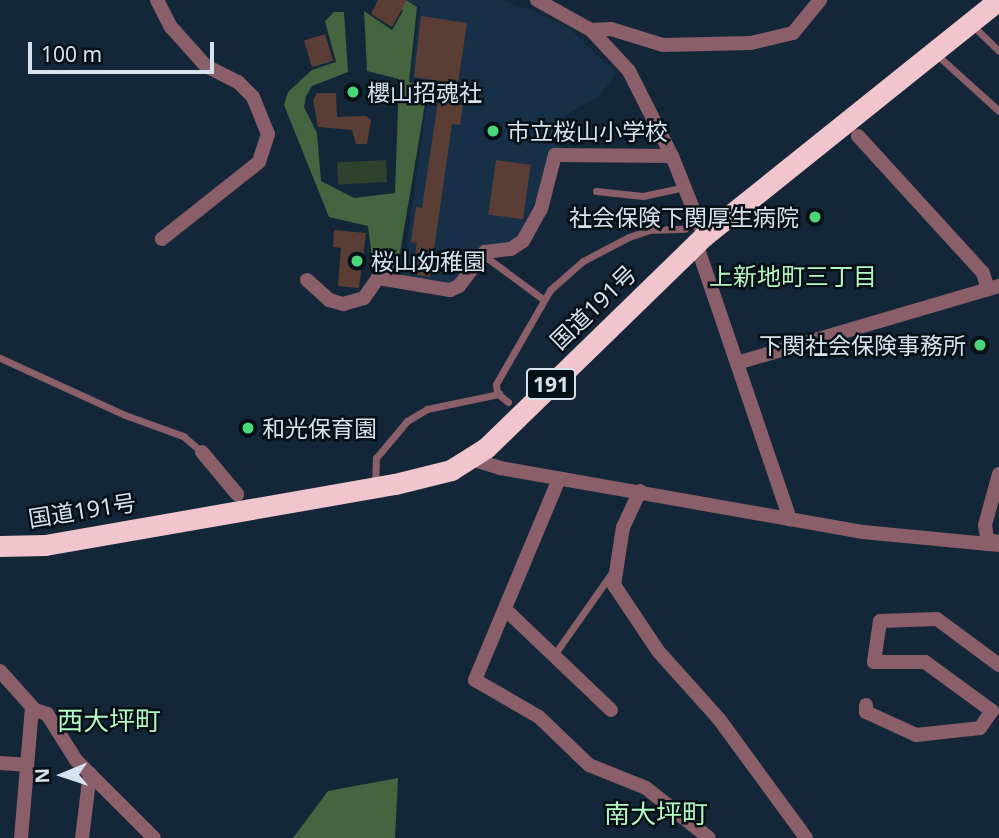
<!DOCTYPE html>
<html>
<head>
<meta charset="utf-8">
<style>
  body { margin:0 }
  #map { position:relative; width:999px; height:838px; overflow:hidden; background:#142738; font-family:"Noto Sans","Noto Sans JP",sans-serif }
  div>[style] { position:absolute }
  .built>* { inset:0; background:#183047 }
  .green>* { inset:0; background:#2f422d; transform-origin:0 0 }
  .forest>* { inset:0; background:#446540 }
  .building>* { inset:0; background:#5a3e36; transform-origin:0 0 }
  .lane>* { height:7px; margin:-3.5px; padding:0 3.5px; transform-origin:3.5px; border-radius:3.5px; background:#8a5f69 }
  .street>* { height:14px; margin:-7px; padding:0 7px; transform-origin:7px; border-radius:7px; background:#8a5f69 }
  .highway>* { height:21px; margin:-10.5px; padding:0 10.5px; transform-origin:10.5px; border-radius:10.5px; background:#f1c5ce }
  .dots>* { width:19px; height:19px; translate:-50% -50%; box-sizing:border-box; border:4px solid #070f17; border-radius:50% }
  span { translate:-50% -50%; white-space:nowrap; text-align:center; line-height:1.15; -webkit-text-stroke:5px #070f17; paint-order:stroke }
  .shield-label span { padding:2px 5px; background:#070f17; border:2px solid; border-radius:5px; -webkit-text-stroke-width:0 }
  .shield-label { font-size:21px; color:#d6e2ee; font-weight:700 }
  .poi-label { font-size:23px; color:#d6e2ee }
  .left { translate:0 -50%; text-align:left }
  .right { translate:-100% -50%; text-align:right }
  .street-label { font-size:23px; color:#d6e2ee }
  .neighbourhood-label { font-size:24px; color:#b2f6c0 }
  .quarter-label { font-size:26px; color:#b2f6c0 }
  .north { position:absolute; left:28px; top:740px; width:70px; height:70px; -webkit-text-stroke:5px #070f17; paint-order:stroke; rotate:268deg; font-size:19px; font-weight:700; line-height:28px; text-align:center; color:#d6e2ee }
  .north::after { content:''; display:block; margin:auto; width:24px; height:32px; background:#d6e2ee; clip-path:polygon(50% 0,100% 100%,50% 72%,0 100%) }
  .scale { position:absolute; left:28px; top:42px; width:186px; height:32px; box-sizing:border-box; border:4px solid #d6e2ee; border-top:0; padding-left:9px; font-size:21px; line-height:24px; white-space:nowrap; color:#d6e2ee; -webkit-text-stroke:5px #070f17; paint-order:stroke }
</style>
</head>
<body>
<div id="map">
  <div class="built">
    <i style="clip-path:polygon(408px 0,500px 0,534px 11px,569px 28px,616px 73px,600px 96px,567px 114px,561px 149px,515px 242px,447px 286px,403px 274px,429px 87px,411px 81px,420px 7px)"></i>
  </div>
  <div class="green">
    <i style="left:386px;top:160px;width:22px;height:49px;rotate:87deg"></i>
  </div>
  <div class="forest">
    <i style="clip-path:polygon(386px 0,406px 0,417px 7px,409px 82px,428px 86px,397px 271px,374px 272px,368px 226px,329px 217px,284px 105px,288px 92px,312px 70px,336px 62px,325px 21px,334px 12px,344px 12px,348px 72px,312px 86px,306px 96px,304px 107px,317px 133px,321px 181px,354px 198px,395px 193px,399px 79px,367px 71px,364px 11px,392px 30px,403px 11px)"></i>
    <i style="clip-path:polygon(398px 778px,395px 838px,293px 838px,328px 791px)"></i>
  </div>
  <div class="building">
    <i style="clip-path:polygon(378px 0,407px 0,392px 27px,371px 14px)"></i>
    <i style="clip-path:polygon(421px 16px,467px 23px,455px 104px,463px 105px,460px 125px,452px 124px,430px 277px,412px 274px,417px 243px,411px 242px,416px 207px,422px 208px,441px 81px,414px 77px)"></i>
    <i style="left:325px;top:34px;width:28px;height:22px;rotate:73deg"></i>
    <i style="clip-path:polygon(317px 93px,336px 93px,337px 117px,366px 116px,371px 120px,367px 144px,356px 144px,352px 130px,318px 127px,313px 100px)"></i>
    <i style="left:496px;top:160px;width:35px;height:55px;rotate:8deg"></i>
    <i style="clip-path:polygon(334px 230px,366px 233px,359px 288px,338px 286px,341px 248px,333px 247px)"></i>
  </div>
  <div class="lane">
    <i style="left:971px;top:24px;width:39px;rotate:44deg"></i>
    <i style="left:937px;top:55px;width:84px;rotate:42.1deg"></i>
    <i style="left:596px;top:191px;width:47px;rotate:6.1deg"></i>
    <i style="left:643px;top:196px;width:34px;rotate:-12deg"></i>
    <i style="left:483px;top:255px;width:74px;rotate:36.3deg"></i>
    <i style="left:0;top:358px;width:137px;rotate:24.5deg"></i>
    <i style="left:125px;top:415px;width:62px;rotate:19.9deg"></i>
    <i style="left:183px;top:436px;width:25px;rotate:40deg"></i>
    <i style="left:508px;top:402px;width:14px;rotate:-141deg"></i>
    <i style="left:497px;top:393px;width:9px;rotate:-96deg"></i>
    <i style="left:496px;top:384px;width:108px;rotate:-60.1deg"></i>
    <i style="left:550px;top:290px;width:44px;rotate:-41.3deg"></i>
    <i style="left:583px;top:261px;width:52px;rotate:-27.6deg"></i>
    <i style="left:629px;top:237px;width:21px;rotate:-19deg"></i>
    <i style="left:649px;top:230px;width:36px;rotate:-2deg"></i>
    <i style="left:375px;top:486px;width:28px;rotate:-88deg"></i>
    <i style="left:376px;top:458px;width:48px;rotate:-50deg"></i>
    <i style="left:407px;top:421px;width:23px;rotate:-31deg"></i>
    <i style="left:427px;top:409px;width:74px;rotate:-11.8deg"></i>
    <i style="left:554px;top:655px;width:103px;rotate:-54.9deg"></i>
  </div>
  <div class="street">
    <i style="left:157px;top:0;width:30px;rotate:63deg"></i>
    <i style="left:171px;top:27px;width:52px;rotate:48.1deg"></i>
    <i style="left:206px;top:66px;width:36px;rotate:27deg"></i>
    <i style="left:238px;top:82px;width:21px;rotate:45deg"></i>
    <i style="left:253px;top:97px;width:40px;rotate:68deg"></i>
    <i style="left:268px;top:134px;width:29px;rotate:108deg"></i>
    <i style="left:259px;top:162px;width:124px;rotate:141.6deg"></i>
    <i style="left:537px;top:0;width:62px;rotate:29.1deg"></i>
    <i style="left:591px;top:30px;width:56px;rotate:47.2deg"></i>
    <i style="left:629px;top:71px;width:95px;rotate:63.2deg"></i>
    <i style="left:672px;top:156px;width:86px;rotate:68.2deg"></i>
    <i style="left:591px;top:30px;width:20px;rotate:-3deg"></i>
    <i style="left:611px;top:29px;width:54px;rotate:17.1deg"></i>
    <i style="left:663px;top:45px;width:88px;rotate:-1.3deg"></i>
    <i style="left:751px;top:43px;width:43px;rotate:-13.4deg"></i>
    <i style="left:793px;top:33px;width:43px;rotate:-50.7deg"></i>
    <i style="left:858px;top:136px;width:185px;rotate:47.6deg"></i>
    <i style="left:983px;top:273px;width:17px;rotate:73deg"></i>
    <i style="left:696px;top:243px;width:292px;rotate:71.2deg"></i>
    <i style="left:307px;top:280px;width:30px;rotate:42deg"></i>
    <i style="left:329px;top:300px;width:15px;rotate:16deg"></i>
    <i style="left:343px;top:304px;width:22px;rotate:-16deg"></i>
    <i style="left:364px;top:298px;width:24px;rotate:-55deg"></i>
    <i style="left:378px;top:278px;width:73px;rotate:9.5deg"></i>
    <i style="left:450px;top:290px;width:10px;rotate:-24deg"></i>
    <i style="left:459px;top:286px;width:43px;rotate:-52.6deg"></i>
    <i style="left:485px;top:252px;width:26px;rotate:-7deg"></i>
    <i style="left:511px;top:249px;width:14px;rotate:-34deg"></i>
    <i style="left:523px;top:241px;width:37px;rotate:-61deg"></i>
    <i style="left:541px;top:209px;width:56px;rotate:-75.5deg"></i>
    <i style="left:555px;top:155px;width:117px;rotate:0.5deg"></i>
    <i style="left:737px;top:363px;width:273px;rotate:-16.4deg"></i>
    <i style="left:202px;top:452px;width:55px;rotate:50.2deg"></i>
    <i style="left:471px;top:459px;width:30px;rotate:17deg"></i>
    <i style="left:500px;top:468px;width:369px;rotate:10deg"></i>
    <i style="left:863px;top:532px;width:137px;rotate:5.5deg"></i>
    <i style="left:559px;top:479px;width:218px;rotate:112.7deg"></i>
    <i style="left:475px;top:680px;width:74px;rotate:30deg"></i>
    <i style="left:539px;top:717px;width:69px;rotate:43.8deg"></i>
    <i style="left:589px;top:765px;width:61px;rotate:22deg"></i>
    <i style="left:646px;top:788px;width:80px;rotate:38.4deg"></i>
    <i style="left:640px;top:491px;width:40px;rotate:115deg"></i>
    <i style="left:623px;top:527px;width:59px;rotate:98.8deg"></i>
    <i style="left:614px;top:585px;width:79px;rotate:56.3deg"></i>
    <i style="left:658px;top:651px;width:91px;rotate:48.1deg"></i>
    <i style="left:719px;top:719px;width:147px;rotate:53.8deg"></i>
    <i style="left:995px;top:541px;width:8px;rotate:157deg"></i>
    <i style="left:988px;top:544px;width:19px;rotate:-99deg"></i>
    <i style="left:985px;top:525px;width:53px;rotate:-74.6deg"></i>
    <i style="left:506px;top:610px;width:145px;rotate:43.6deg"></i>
    <i style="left:0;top:671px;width:52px;rotate:48.1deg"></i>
    <i style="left:35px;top:710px;width:13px;rotate:18deg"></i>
    <i style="left:47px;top:714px;width:54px;rotate:57.8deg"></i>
    <i style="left:76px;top:760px;width:110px;rotate:45deg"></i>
    <i style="left:866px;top:705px;width:7px;rotate:90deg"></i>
    <i style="left:866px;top:712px;width:55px;rotate:24.7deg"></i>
    <i style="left:916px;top:735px;width:64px;rotate:-6.2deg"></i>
    <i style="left:980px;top:728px;width:21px;rotate:-55deg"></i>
    <i style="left:992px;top:711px;width:83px;rotate:-143.8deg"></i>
    <i style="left:925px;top:662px;width:51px;rotate:180deg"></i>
    <i style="left:874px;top:662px;width:41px;rotate:-81.7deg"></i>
    <i style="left:880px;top:621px;width:57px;rotate:-2deg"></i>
    <i style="left:937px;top:619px;width:77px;rotate:36.6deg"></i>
    <i style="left:0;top:763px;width:26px;rotate:4deg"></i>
    <i style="left:21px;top:838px;width:130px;rotate:-85.2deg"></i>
    <i style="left:82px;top:838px;width:65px;rotate:-83deg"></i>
  </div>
  <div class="highway">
    <i style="left:0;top:546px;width:45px;rotate:-1.3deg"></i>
    <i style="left:45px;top:545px;width:355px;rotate:-9.9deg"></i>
    <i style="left:395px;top:484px;width:58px;rotate:-14deg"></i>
    <i style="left:451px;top:470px;width:41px;rotate:-32.2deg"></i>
    <i style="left:486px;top:448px;width:304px;rotate:-44.2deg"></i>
    <i style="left:704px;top:236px;width:378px;rotate:-38.7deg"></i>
  </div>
  <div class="dots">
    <i style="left:353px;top:92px;background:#4ad778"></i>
    <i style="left:493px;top:131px;background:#4ad778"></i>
    <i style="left:815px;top:217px;background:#4ad778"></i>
    <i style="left:357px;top:261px;background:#4ad778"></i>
    <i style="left:980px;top:345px;background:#4ad778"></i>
    <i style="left:248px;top:428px;background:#4ad778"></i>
  </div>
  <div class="shield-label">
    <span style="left:551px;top:384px">191</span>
  </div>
  <div class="poi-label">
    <span class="left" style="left:367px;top:92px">櫻山招魂社</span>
    <span class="left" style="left:507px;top:131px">市立桜山小学校</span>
    <span class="right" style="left:799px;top:217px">社会保険下関厚生病院</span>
    <span class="left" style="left:371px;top:261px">桜山幼稚園</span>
    <span class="right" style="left:966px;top:345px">下関社会保険事務所</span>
    <span class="left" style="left:262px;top:428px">和光保育園</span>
  </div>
  <div class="street-label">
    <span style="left:593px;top:307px;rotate:-44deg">国道191号</span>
    <span style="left:82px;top:510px;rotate:-9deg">国道191号</span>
  </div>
  <div class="neighbourhood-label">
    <span style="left:793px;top:276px">上新地町三丁目</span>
  </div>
  <div class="quarter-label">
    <span style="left:109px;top:721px">西大坪町</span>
    <span style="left:656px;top:814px">南大坪町</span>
  </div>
  <div class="north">N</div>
  <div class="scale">100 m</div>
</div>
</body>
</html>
